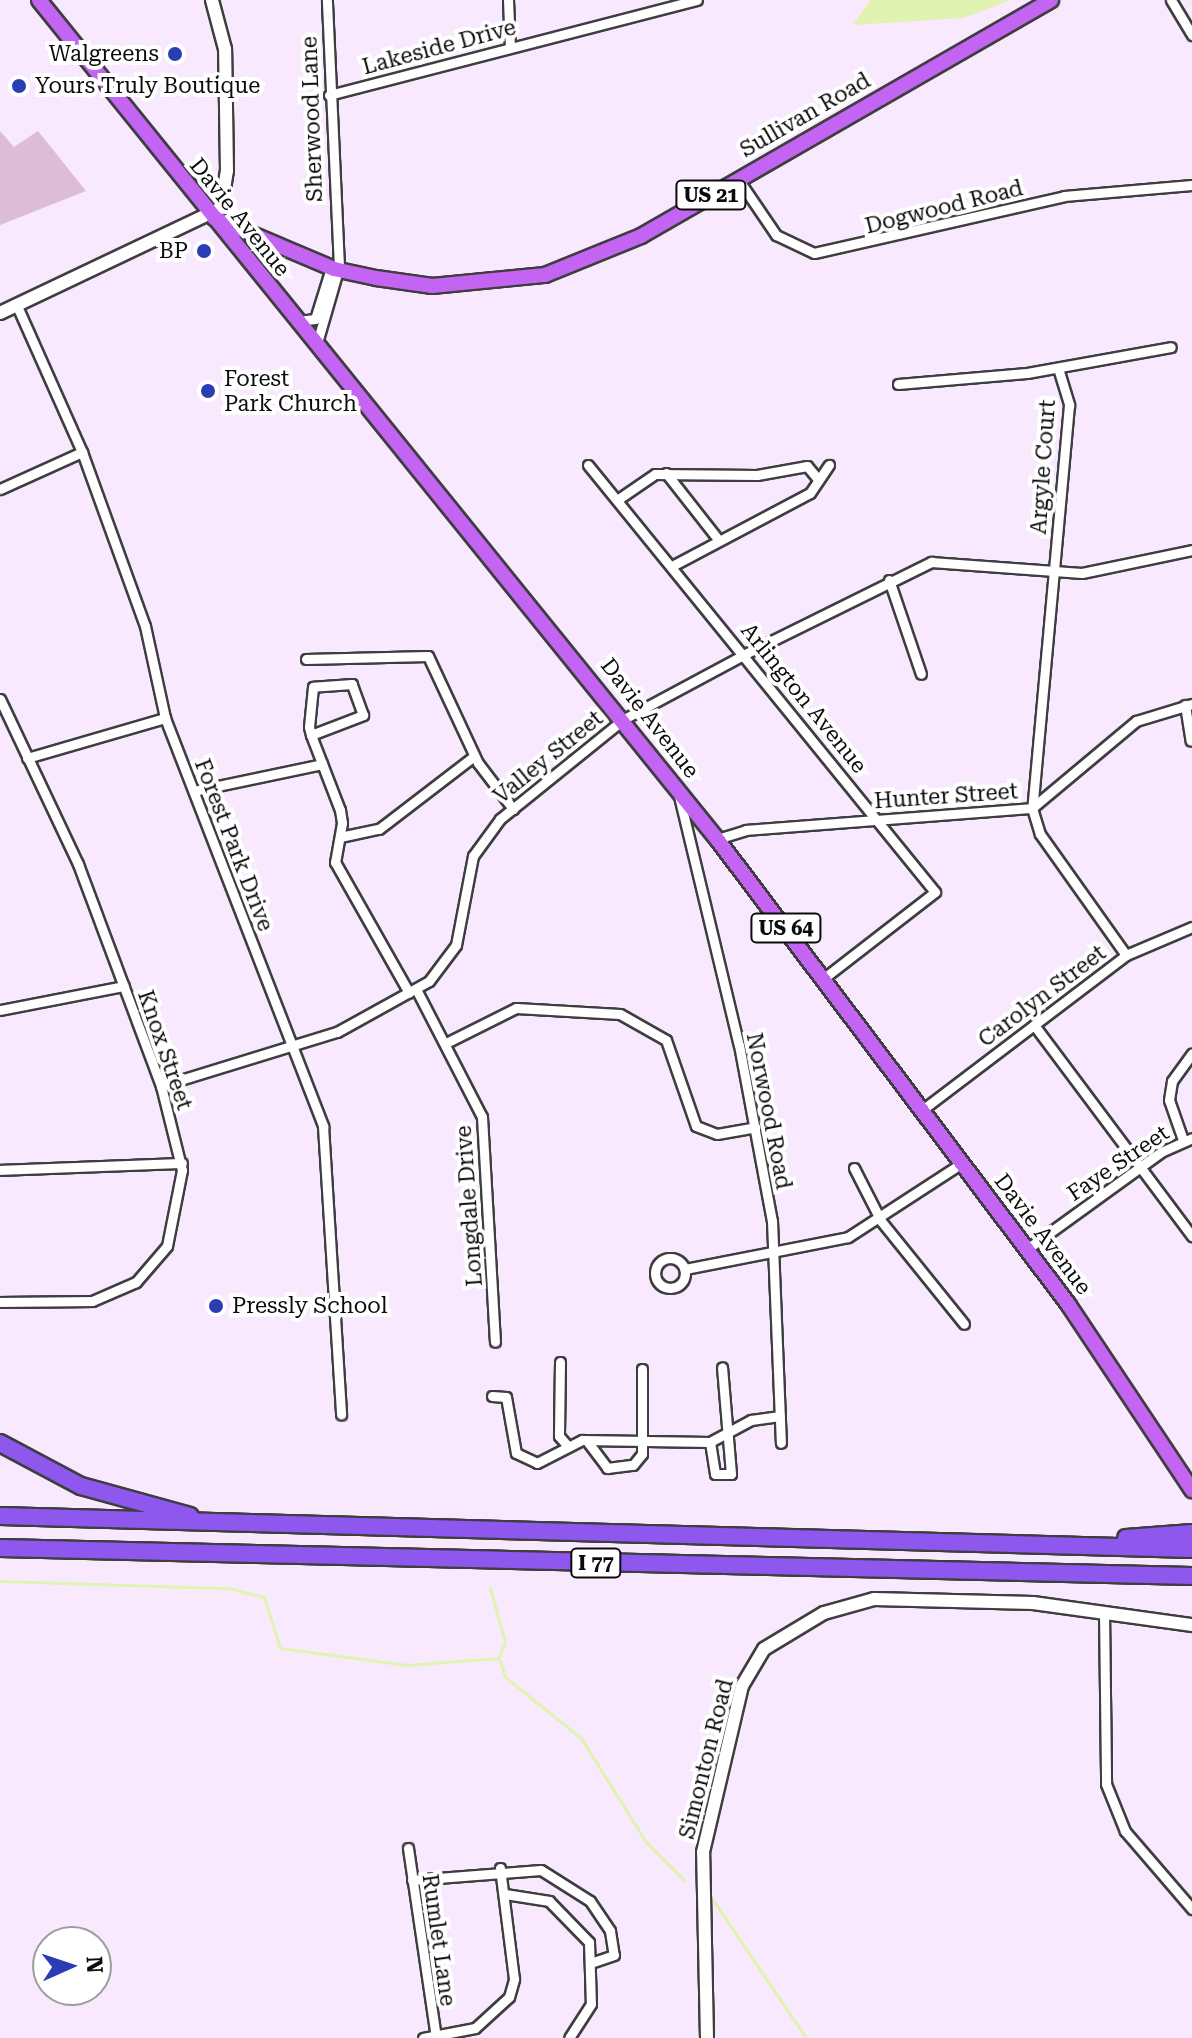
<!DOCTYPE html>
<html>
<head>
<meta charset="utf-8">
<style>
  body { margin:0 }
  #map { position:relative; width:1192px; height:2038px; overflow:hidden; background:#f8e9fe; font-family:"Roboto Serif",serif }
  div>[style] { position:absolute }
  .cemetery>* { inset:0; background:#ddbdd6 }
  .water>* { inset:0; background:#e0f3b0 }
  .stream>* { height:3px; margin:-1.5px; padding:0 1.5px; transform-origin:1.5px; border-radius:1.5px; background:#e0f3b0 }
  .roads { filter:drop-shadow(2px 0 #3e3e3e) drop-shadow(-2px 0 #3e3e3e) drop-shadow(0 2px #3e3e3e) drop-shadow(0 -2px #3e3e3e) }
  .minor>* { height:9px; margin:-4.5px; padding:0 4.5px; transform-origin:4.5px; border-radius:4.5px; background:#fff }
  .minor>.ring { margin:-4.5px; padding:0; box-sizing:content-box; background:none; border:9px solid #fff; border-radius:50% }
  .tertiary>* { height:12px; margin:-6px; padding:0 6px; transform-origin:6px; border-radius:6px; background:#fff }
  .primary>* { height:14px; margin:-7px; padding:0 7px; transform-origin:7px; border-radius:7px; background:#c365f2 }
  .motorway>* { height:16px; margin:-8px; padding:0 8px; transform-origin:8px; border-radius:8px; background:#8e57ee }
  .dots>* { width:22px; height:22px; translate:-50% -50%; box-sizing:border-box; border:4px solid #fff; border-radius:50% }
  span { translate:-50% -50%; white-space:nowrap; text-align:center; line-height:1.15; -webkit-text-stroke:8px #fff; paint-order:stroke }
  .shield-label span { padding:2px 6px; background:#fff; border:2px solid; border-radius:6px; -webkit-text-stroke-width:0 }
  .shield-label { font-size:20px; color:#0b0b0b; font-weight:700 }
  .street-label { font-size:22px; color:#0b0b0b }
  .poi-label { font-size:22px; color:#0b0b0b }
  .right { translate:-100% -50%; text-align:right }
  .left { translate:0 -50%; text-align:left }
  .north { position:absolute; left:32px; top:1926px; width:80px; height:80px; box-sizing:border-box; background:#fff; border:2px solid #9d9d9d; border-radius:50%; rotate:87deg; font-size:22px; font-weight:700; line-height:32px; text-align:center; color:#0b0b0b }
  .north::after { content:''; display:block; margin:auto; width:28px; height:36px; background:#2a3db3; clip-path:polygon(50% 0,100% 100%,50% 72%,0 100%) }
</style>
</head>
<body>
<div id="map">
  <div class="cemetery">
    <i style="clip-path:polygon(0 131px,14px 147px,38px 131px,86px 191px,0 225px)"></i>
  </div>
  <div class="water">
    <i style="clip-path:polygon(870px 0,1011px 0,963px 18px,853px 25px)"></i>
  </div>
  <div class="stream">
    <i style="left:0;top:1581px;width:228px;rotate:1.8deg"></i>
    <i style="left:228px;top:1588px;width:37px;rotate:14deg"></i>
    <i style="left:264px;top:1597px;width:53px;rotate:72.6deg"></i>
    <i style="left:280px;top:1648px;width:128px;rotate:7.6deg"></i>
    <i style="left:407px;top:1665px;width:92px;rotate:-4.4deg"></i>
    <i style="left:499px;top:1658px;width:20px;rotate:72deg"></i>
    <i style="left:505px;top:1677px;width:97px;rotate:38.8deg"></i>
    <i style="left:581px;top:1738px;width:123px;rotate:58deg"></i>
    <i style="left:646px;top:1842px;width:54px;rotate:45deg"></i>
    <i style="left:490px;top:1588px;width:56px;rotate:74.5deg"></i>
    <i style="left:505px;top:1642px;width:16px;rotate:112deg"></i>
    <i style="left:709px;top:1894px;width:174px;rotate:56deg"></i>
  </div>
  <div class="roads">
    <div class="minor">
      <i style="left:508px;top:0;width:47px;rotate:87.6deg"></i>
      <i style="left:1171px;top:0;width:41px;rotate:59deg"></i>
      <i style="left:329px;top:95px;width:380px;rotate:-14.5deg"></i>
      <i style="left:738px;top:179px;width:68px;rotate:55.8deg"></i>
      <i style="left:776px;top:235px;width:42px;rotate:25.3deg"></i>
      <i style="left:814px;top:253px;width:256px;rotate:-12.8deg"></i>
      <i style="left:1064px;top:196px;width:128px;rotate:-4.9deg"></i>
      <i style="left:17px;top:306px;width:160px;rotate:66deg"></i>
      <i style="left:82px;top:452px;width:185px;rotate:70.1deg"></i>
      <i style="left:145px;top:626px;width:94px;rotate:77.7deg"></i>
      <i style="left:165px;top:718px;width:438px;rotate:68.8deg"></i>
      <i style="left:323px;top:1126px;width:289px;rotate:86.4deg"></i>
      <i style="left:298px;top:321px;width:17px;rotate:-7deg"></i>
      <i style="left:315px;top:319px;width:53px;rotate:-72.6deg"></i>
      <i style="left:317px;top:343px;width:79px;rotate:-73.9deg"></i>
      <i style="left:339px;top:267px;width:267px;rotate:-92.6deg"></i>
      <i style="left:1058px;top:368px;width:39px;rotate:73deg"></i>
      <i style="left:1069px;top:405px;width:405px;rotate:95.2deg"></i>
      <i style="left:1032px;top:808px;width:27px;rotate:73deg"></i>
      <i style="left:1040px;top:834px;width:148px;rotate:54.6deg"></i>
      <i style="left:898px;top:384px;width:129px;rotate:-4.9deg"></i>
      <i style="left:1027px;top:373px;width:146px;rotate:-10.2deg"></i>
      <i style="left:588px;top:465px;width:550px;rotate:50.9deg"></i>
      <i style="left:935px;top:892px;width:142px;rotate:142.2deg"></i>
      <i style="left:666px;top:473px;width:83px;rotate:51.9deg"></i>
      <i style="left:0;top:489px;width:90px;rotate:-24.3deg"></i>
      <i style="left:617px;top:500px;width:46px;rotate:-34.4deg"></i>
      <i style="left:655px;top:474px;width:102px;rotate:0.6deg"></i>
      <i style="left:757px;top:475px;width:51px;rotate:-10.2deg"></i>
      <i style="left:807px;top:466px;width:16px;rotate:50deg"></i>
      <i style="left:672px;top:566px;width:156px;rotate:-27.9deg"></i>
      <i style="left:810px;top:493px;width:34px;rotate:-56deg"></i>
      <i style="left:889px;top:580px;width:99px;rotate:71.2deg"></i>
      <i style="left:306px;top:659px;width:122px;rotate:-1.4deg"></i>
      <i style="left:428px;top:656px;width:118px;rotate:65deg"></i>
      <i style="left:478px;top:763px;width:58px;rotate:52.7deg"></i>
      <i style="left:0;top:699px;width:183px;rotate:64.7deg"></i>
      <i style="left:78px;top:864px;width:237px;rotate:69.5deg"></i>
      <i style="left:161px;top:1086px;width:87px;rotate:76deg"></i>
      <i style="left:182px;top:1170px;width:77px;rotate:101.2deg"></i>
      <i style="left:167px;top:1246px;width:48px;rotate:130.7deg"></i>
      <i style="left:136px;top:1282px;width:48px;rotate:156.6deg"></i>
      <i style="left:92px;top:1301px;width:92px;rotate:179.4deg"></i>
      <i style="left:1185px;top:705px;width:36px;rotate:81deg"></i>
      <i style="left:311px;top:735px;width:56px;rotate:-21deg"></i>
      <i style="left:363px;top:715px;width:33px;rotate:-110deg"></i>
      <i style="left:352px;top:684px;width:39px;rotate:176deg"></i>
      <i style="left:313px;top:687px;width:40px;rotate:95.7deg"></i>
      <i style="left:309px;top:727px;width:8px;rotate:76deg"></i>
      <i style="left:311px;top:735px;width:80px;rotate:68.9deg"></i>
      <i style="left:340px;top:810px;width:13px;rotate:81deg"></i>
      <i style="left:342px;top:823px;width:40px;rotate:100deg"></i>
      <i style="left:335px;top:862px;width:150px;rotate:60.5deg"></i>
      <i style="left:27px;top:758px;width:144px;rotate:-16.2deg"></i>
      <i style="left:194px;top:791px;width:131px;rotate:-11.9deg"></i>
      <i style="left:679px;top:796px;width:256px;rotate:76.5deg"></i>
      <i style="left:739px;top:1045px;width:179px;rotate:79.4deg"></i>
      <i style="left:772px;top:1221px;width:222px;rotate:87.7deg"></i>
      <i style="left:340px;top:837px;width:40px;rotate:-12deg"></i>
      <i style="left:379px;top:829px;width:120px;rotate:-37.5deg"></i>
      <i style="left:717px;top:839px;width:30px;rotate:-17deg"></i>
      <i style="left:746px;top:830px;width:287px;rotate:-4.4deg"></i>
      <i style="left:1032px;top:808px;width:136px;rotate:-39.9deg"></i>
      <i style="left:1136px;top:721px;width:59px;rotate:-16.9deg"></i>
      <i style="left:416px;top:989px;width:144px;rotate:62.7deg"></i>
      <i style="left:482px;top:1117px;width:225px;rotate:86.7deg"></i>
      <i style="left:0;top:1010px;width:126px;rotate:-11deg"></i>
      <i style="left:1034px;top:1025px;width:264px;rotate:53.2deg"></i>
      <i style="left:448px;top:1042px;width:76px;rotate:-26.6deg"></i>
      <i style="left:516px;top:1008px;width:104px;rotate:3.3deg"></i>
      <i style="left:620px;top:1014px;width:53px;rotate:29.5deg"></i>
      <i style="left:666px;top:1040px;width:91px;rotate:70.8deg"></i>
      <i style="left:696px;top:1126px;width:22px;rotate:21deg"></i>
      <i style="left:717px;top:1134px;width:39px;rotate:-10deg"></i>
      <i style="left:161px;top:1086px;width:184px;rotate:-17.1deg"></i>
      <i style="left:337px;top:1032px;width:105px;rotate:-29deg"></i>
      <i style="left:429px;top:981px;width:45px;rotate:-53.1deg"></i>
      <i style="left:456px;top:945px;width:91px;rotate:-79.2deg"></i>
      <i style="left:473px;top:856px;width:46px;rotate:-53.9deg"></i>
      <i style="left:500px;top:819px;width:159px;rotate:-38.9deg"></i>
      <i style="left:624px;top:719px;width:137px;rotate:-28.2deg"></i>
      <i style="left:745px;top:654px;width:208px;rotate:-26.3deg"></i>
      <i style="left:931px;top:562px;width:151px;rotate:4.2deg"></i>
      <i style="left:1082px;top:573px;width:112px;rotate:-11.8deg"></i>
      <i style="left:922px;top:1110px;width:256px;rotate:-37.2deg"></i>
      <i style="left:1126px;top:955px;width:72px;rotate:-23deg"></i>
      <i style="left:1183px;top:1140px;width:42px;rotate:-109.3deg"></i>
      <i style="left:1169px;top:1100px;width:19px;rotate:-81deg"></i>
      <i style="left:1172px;top:1081px;width:34px;rotate:-54deg"></i>
      <i style="left:854px;top:1168px;width:59px;rotate:63deg"></i>
      <i style="left:881px;top:1221px;width:132px;rotate:51.1deg"></i>
      <i style="left:0;top:1170px;width:182px;rotate:-2.2deg"></i>
      <i style="left:1027px;top:1249px;width:165px;rotate:-35.9deg"></i>
      <i style="left:1161px;top:1152px;width:34px;rotate:-24deg"></i>
      <i class="ring" style="left:655px;top:1258px;width:21px;height:21px"></i>
      <i style="left:685px;top:1269px;width:166px;rotate:-11.1deg"></i>
      <i style="left:848px;top:1237px;width:136px;rotate:-33deg"></i>
      <i style="left:560px;top:1362px;width:74px;rotate:90.8deg"></i>
      <i style="left:559px;top:1436px;width:11px;rotate:49deg"></i>
      <i style="left:492px;top:1396px;width:14px;rotate:4deg"></i>
      <i style="left:506px;top:1397px;width:57px;rotate:79.9deg"></i>
      <i style="left:516px;top:1453px;width:23px;rotate:25deg"></i>
      <i style="left:537px;top:1463px;width:51px;rotate:-27.1deg"></i>
      <i style="left:582px;top:1440px;width:128px;rotate:0.9deg"></i>
      <i style="left:710px;top:1442px;width:47px;rotate:-28.2deg"></i>
      <i style="left:751px;top:1420px;width:29px;rotate:-8deg"></i>
      <i style="left:587px;top:1441px;width:34px;rotate:53deg"></i>
      <i style="left:607px;top:1468px;width:26px;rotate:-7deg"></i>
      <i style="left:633px;top:1465px;width:14px;rotate:-51deg"></i>
      <i style="left:642px;top:1454px;width:85px;rotate:-90deg"></i>
      <i style="left:710px;top:1442px;width:32px;rotate:81deg"></i>
      <i style="left:715px;top:1474px;width:16px"></i>
      <i style="left:731px;top:1474px;width:107px;rotate:-94.8deg"></i>
      <i style="left:1104px;top:1611px;width:173px;rotate:89.3deg"></i>
      <i style="left:1106px;top:1784px;width:51px;rotate:68deg"></i>
      <i style="left:1125px;top:1831px;width:103px;rotate:49.3deg"></i>
      <i style="left:408px;top:1848px;width:192px;rotate:81.6deg"></i>
      <i style="left:412px;top:1880px;width:129px;rotate:-4.4deg"></i>
      <i style="left:541px;top:1870px;width:58px;rotate:32.3deg"></i>
      <i style="left:590px;top:1901px;width:36px;rotate:56deg"></i>
      <i style="left:610px;top:1931px;width:24px;rotate:81deg"></i>
      <i style="left:614px;top:1955px;width:21px;rotate:161deg"></i>
      <i style="left:505px;top:1894px;width:45px;rotate:9deg"></i>
      <i style="left:549px;top:1901px;width:57px;rotate:45.7deg"></i>
      <i style="left:589px;top:1942px;width:62px;rotate:88.2deg"></i>
      <i style="left:591px;top:2004px;width:40px;rotate:122.9deg"></i>
      <i style="left:423px;top:2038px;width:53px;rotate:-10.9deg"></i>
      <i style="left:475px;top:2028px;width:46px;rotate:-42.4deg"></i>
      <i style="left:509px;top:1997px;width:19px;rotate:-74deg"></i>
      <i style="left:514px;top:1979px;width:112px;rotate:-97.2deg"></i>
    </div>
    <div class="tertiary">
      <i style="left:0;top:313px;width:245px;rotate:-25.4deg"></i>
      <i style="left:221px;top:208px;width:37px;rotate:-81deg"></i>
      <i style="left:227px;top:171px;width:122px;rotate:-90.9deg"></i>
      <i style="left:225px;top:49px;width:51px;rotate:-104.9deg"></i>
      <i style="left:707px;top:2038px;width:186px;rotate:-91.2deg"></i>
      <i style="left:703px;top:1852px;width:171px;rotate:-76.8deg"></i>
      <i style="left:742px;top:1686px;width:43px;rotate:-59.3deg"></i>
      <i style="left:764px;top:1649px;width:70px;rotate:-31deg"></i>
      <i style="left:824px;top:1613px;width:52px;rotate:-15.6deg"></i>
      <i style="left:874px;top:1599px;width:159px;rotate:1.4deg"></i>
      <i style="left:1033px;top:1603px;width:161px;rotate:7.9deg"></i>
    </div>
    <div class="primary">
      <i style="left:39px;top:0;width:1079px;rotate:51.06deg"></i>
      <i style="left:717px;top:839px;width:583px;rotate:52.95deg"></i>
      <i style="left:1068px;top:1304px;width:224px;rotate:56.3deg"></i>
      <i style="left:214px;top:218px;width:130px;rotate:23deg"></i>
      <i style="left:334px;top:269px;width:43px;rotate:12.1deg"></i>
      <i style="left:376px;top:278px;width:57px;rotate:8.1deg"></i>
      <i style="left:432px;top:286px;width:114px;rotate:-5.6deg"></i>
      <i style="left:545px;top:275px;width:104px;rotate:-22.1deg"></i>
      <i style="left:641px;top:236px;width:473px;rotate:-29.9deg"></i>
    </div>
    <div class="motorway">
      <i style="left:0;top:1443px;width:92px;rotate:28deg"></i>
      <i style="left:81px;top:1486px;width:113px;rotate:15.4deg"></i>
      <i style="left:0;top:1516px;width:1192px;rotate:1.59deg"></i>
      <i style="left:1126px;top:1538px;width:66px;rotate:-4.3deg"></i>
      <i style="left:0;top:1548px;width:1192px;rotate:1.35deg"></i>
    </div>
  </div>
  <div class="dots">
    <i style="left:175px;top:54px;background:#2a3db3"></i>
    <i style="left:19px;top:86px;background:#2a3db3"></i>
    <i style="left:204px;top:251px;background:#2a3db3"></i>
    <i style="left:208px;top:391px;background:#2a3db3"></i>
    <i style="left:216px;top:1306px;background:#2a3db3"></i>
  </div>
  <div class="shield-label">
    <span style="left:711px;top:195px">US 21</span>
    <span style="left:786px;top:928px">US 64</span>
    <span style="left:596px;top:1563px">I 77</span>
  </div>
  <div class="street-label">
    <span style="left:439px;top:47px;rotate:-15deg">Lakeside Drive</span>
    <span style="left:805px;top:115px;rotate:-30deg">Sullivan Road</span>
    <span style="left:312px;top:119px;rotate:-92deg">Sherwood Lane</span>
    <span style="left:944px;top:207px;rotate:-14deg">Dogwood Road</span>
    <span style="left:240px;top:217px;rotate:51deg">Davie Avenue</span>
    <span style="left:1043px;top:467px;rotate:-86deg">Argyle Court</span>
    <span style="left:804px;top:698px;rotate:51deg">Arlington Avenue</span>
    <span style="left:650px;top:718px;rotate:52deg">Davie Avenue</span>
    <span style="left:548px;top:757px;rotate:-39deg">Valley Street</span>
    <span style="left:946px;top:796px;rotate:-4deg">Hunter Street</span>
    <span style="left:234px;top:845px;rotate:69deg">Forest Park Drive</span>
    <span style="left:1042px;top:996px;rotate:-37deg">Carolyn Street</span>
    <span style="left:165px;top:1050px;rotate:71deg">Knox Street</span>
    <span style="left:769px;top:1111px;rotate:79deg">Norwood Road</span>
    <span style="left:1118px;top:1163px;rotate:-34deg">Faye Street</span>
    <span style="left:469px;top:1206px;rotate:-94deg">Longdale Drive</span>
    <span style="left:1043px;top:1234px;rotate:53deg">Davie Avenue</span>
    <span style="left:706px;top:1759px;rotate:-76deg">Simonton Road</span>
    <span style="left:439px;top:1940px;rotate:82deg">Rumlet Lane</span>
  </div>
  <div class="poi-label">
    <span class="right" style="left:159px;top:54px">Walgreens</span>
    <span class="left" style="left:35px;top:86px">Yours Truly Boutique</span>
    <span class="right" style="left:188px;top:251px">BP</span>
    <span class="left" style="left:224px;top:391px">Forest<br>Park Church</span>
    <span class="left" style="left:232px;top:1306px">Pressly School</span>
  </div>
  <div class="north">N</div>
</div>
</body>
</html>
